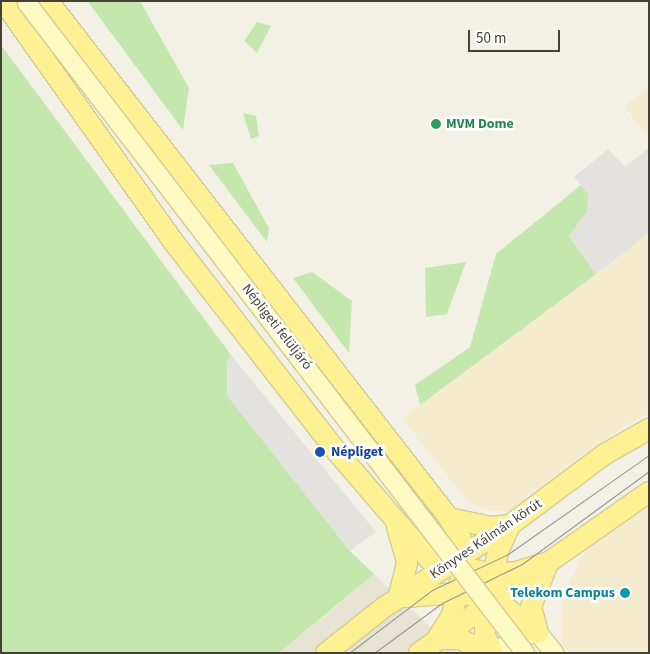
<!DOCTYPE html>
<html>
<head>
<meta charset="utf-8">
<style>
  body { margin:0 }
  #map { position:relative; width:650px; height:654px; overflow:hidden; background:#f3f1e5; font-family:"Source Sans 3",sans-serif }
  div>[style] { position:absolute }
  .residential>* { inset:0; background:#e7e4d4 }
  .commercial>* { inset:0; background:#f5ecd0 }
  .green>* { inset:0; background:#c4e7ae }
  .parking>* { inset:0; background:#e4e2de }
  .roads { filter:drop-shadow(1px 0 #d3cd95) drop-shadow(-1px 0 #d3cd95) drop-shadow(0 1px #d3cd95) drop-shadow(0 -1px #d3cd95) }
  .secondary>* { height:18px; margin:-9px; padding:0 9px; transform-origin:9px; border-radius:9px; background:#fefac4 }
  .primary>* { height:20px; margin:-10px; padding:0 10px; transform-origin:10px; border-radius:10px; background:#fef193 }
  .tram>* { height:1px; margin:-0.5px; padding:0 0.5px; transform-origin:0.5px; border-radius:0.5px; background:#959595 }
  .bridges { filter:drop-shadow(1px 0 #d3cd95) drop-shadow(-1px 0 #d3cd95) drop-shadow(0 1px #d3cd95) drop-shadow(0 -1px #d3cd95) }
  .secondary-bridge>* { height:18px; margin:-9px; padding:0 9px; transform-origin:9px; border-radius:9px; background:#fefac4 }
  .dots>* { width:14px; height:14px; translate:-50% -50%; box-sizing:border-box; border:2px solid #fff; border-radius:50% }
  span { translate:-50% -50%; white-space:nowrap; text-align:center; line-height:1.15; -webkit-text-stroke:5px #fff; paint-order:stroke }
  .leisure-label { font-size:14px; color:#27864d; font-weight:700 }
  .left { translate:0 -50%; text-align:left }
  .street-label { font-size:14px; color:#454235 }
  .transit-label { font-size:14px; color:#164399; font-weight:700 }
  .culture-label { font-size:14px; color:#0d838f; font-weight:700 }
  .right { translate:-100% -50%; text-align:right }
  .frame { position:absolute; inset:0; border:2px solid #454235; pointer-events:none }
  .scale { position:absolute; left:468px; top:30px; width:92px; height:22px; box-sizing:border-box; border:2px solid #454235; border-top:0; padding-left:6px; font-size:15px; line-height:18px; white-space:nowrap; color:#454235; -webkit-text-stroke:4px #fff; paint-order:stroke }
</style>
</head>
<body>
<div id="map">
  <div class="residential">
    <i style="clip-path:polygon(374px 574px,458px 653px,279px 653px,338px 605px)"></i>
  </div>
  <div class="commercial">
    <i style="clip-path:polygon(649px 87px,649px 138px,624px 106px)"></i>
    <i style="clip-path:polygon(649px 233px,649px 413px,625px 425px,509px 511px,490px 511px,468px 502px,402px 418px)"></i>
    <i style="clip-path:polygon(649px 500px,649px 653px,569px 653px,561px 641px,561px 598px,589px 543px)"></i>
  </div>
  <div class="green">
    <i style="clip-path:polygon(140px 1px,189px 88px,183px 130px,88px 2px)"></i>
    <i style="clip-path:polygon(257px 22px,271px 26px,257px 53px,244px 41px)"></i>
    <i style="clip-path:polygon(1px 45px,231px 355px,227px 363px,228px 396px,350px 551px,374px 574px,279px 653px,1px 653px)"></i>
    <i style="clip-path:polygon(243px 113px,256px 116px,259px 136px,251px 139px)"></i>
    <i style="clip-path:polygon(233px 163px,269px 228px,267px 242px,209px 165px)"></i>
    <i style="clip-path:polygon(581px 185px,589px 195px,587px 212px,569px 236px,596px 274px,420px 405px,415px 385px,470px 347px,496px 254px)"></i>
    <i style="clip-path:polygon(466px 262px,447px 314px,426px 317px,425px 268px)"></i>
    <i style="clip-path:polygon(312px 272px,352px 301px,349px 353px,293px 278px)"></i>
  </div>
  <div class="parking">
    <i style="clip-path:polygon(649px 148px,649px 233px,596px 274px,569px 236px,587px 212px,589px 195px,574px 177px,608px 149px,625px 167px)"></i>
    <i style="clip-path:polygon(231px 355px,376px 532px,350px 551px,227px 396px,227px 363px)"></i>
  </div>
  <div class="roads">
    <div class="secondary">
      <i style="left:501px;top:653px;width:9px;rotate:-63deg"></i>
      <i style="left:505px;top:645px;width:17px;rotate:-31deg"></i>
      <i style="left:520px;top:636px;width:18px;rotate:-9deg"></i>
      <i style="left:538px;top:633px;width:26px;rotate:51deg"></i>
    </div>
    <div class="primary">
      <i style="left:3px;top:1px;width:293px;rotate:54.7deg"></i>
      <i style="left:172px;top:240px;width:269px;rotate:52.1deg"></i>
      <i style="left:337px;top:452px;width:143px;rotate:49.3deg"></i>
      <i style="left:430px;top:560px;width:65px;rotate:12.5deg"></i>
      <i style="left:493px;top:574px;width:23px;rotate:-5deg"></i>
      <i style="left:516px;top:572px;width:34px;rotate:-17deg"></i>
      <i style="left:48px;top:1px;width:654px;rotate:52.2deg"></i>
      <i style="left:449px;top:518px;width:24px;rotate:60deg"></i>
      <i style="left:461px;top:539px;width:30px;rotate:86deg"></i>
      <i style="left:463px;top:569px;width:47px;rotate:103.4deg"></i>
      <i style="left:452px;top:615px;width:28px;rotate:122deg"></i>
      <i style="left:449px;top:518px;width:43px;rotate:12.1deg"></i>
      <i style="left:491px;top:527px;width:19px;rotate:-6deg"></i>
      <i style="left:397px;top:527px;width:37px;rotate:74deg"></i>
      <i style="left:407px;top:563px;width:36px;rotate:104deg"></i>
      <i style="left:405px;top:597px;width:52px;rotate:-4.4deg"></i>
      <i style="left:457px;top:593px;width:29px;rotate:10deg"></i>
      <i style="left:486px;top:598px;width:25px;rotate:27deg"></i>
      <i style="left:508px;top:609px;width:38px;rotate:39deg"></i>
      <i style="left:538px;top:633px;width:27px;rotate:-105deg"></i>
      <i style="left:531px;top:607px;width:47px;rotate:-68.9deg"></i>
      <i style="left:437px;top:639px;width:24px"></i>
      <i style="left:461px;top:639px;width:28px;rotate:30deg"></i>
      <i style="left:326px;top:653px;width:73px;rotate:-38.3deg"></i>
      <i style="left:383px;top:608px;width:152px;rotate:-33.2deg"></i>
      <i style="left:510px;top:525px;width:119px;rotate:-36.8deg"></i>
      <i style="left:605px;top:454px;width:51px;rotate:-29.6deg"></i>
      <i style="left:419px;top:653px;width:281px;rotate:-35deg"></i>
      <i style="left:493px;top:653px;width:19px;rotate:-115deg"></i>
      <i style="left:485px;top:636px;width:20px;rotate:-90deg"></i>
      <i style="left:485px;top:616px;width:66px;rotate:-78.7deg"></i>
      <i style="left:498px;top:551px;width:29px;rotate:-65deg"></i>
    </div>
  </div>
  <div class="tram">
    <i style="left:349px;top:653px;width:104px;rotate:-37.2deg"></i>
    <i style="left:432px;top:590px;width:84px;rotate:-25.3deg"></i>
    <i style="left:508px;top:554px;width:172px;rotate:-35.1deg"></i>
    <i style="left:374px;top:653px;width:84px;rotate:-36.3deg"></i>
    <i style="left:442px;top:603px;width:89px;rotate:-26deg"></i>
    <i style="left:522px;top:564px;width:157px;rotate:-36.2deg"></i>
  </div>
  <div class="bridges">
    <div class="secondary-bridge">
      <i style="left:27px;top:3px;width:819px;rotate:52.54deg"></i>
    </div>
  </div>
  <div class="dots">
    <i style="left:436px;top:124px;background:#2e9e5b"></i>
    <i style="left:320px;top:452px;background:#1a4fb4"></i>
    <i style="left:625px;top:593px;background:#0f9aa8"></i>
  </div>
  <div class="leisure-label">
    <span class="left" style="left:446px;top:124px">MVM Dome</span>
  </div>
  <div class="street-label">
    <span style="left:277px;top:327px;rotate:52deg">Népligeti felüljáró</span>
    <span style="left:486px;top:539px;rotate:-34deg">Könyves Kálmán körút</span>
  </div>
  <div class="transit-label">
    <span class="left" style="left:331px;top:452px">Népliget</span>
  </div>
  <div class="culture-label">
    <span class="right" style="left:615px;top:593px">Telekom Campus</span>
  </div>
  <div class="frame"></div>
  <div class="scale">50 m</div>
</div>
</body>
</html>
